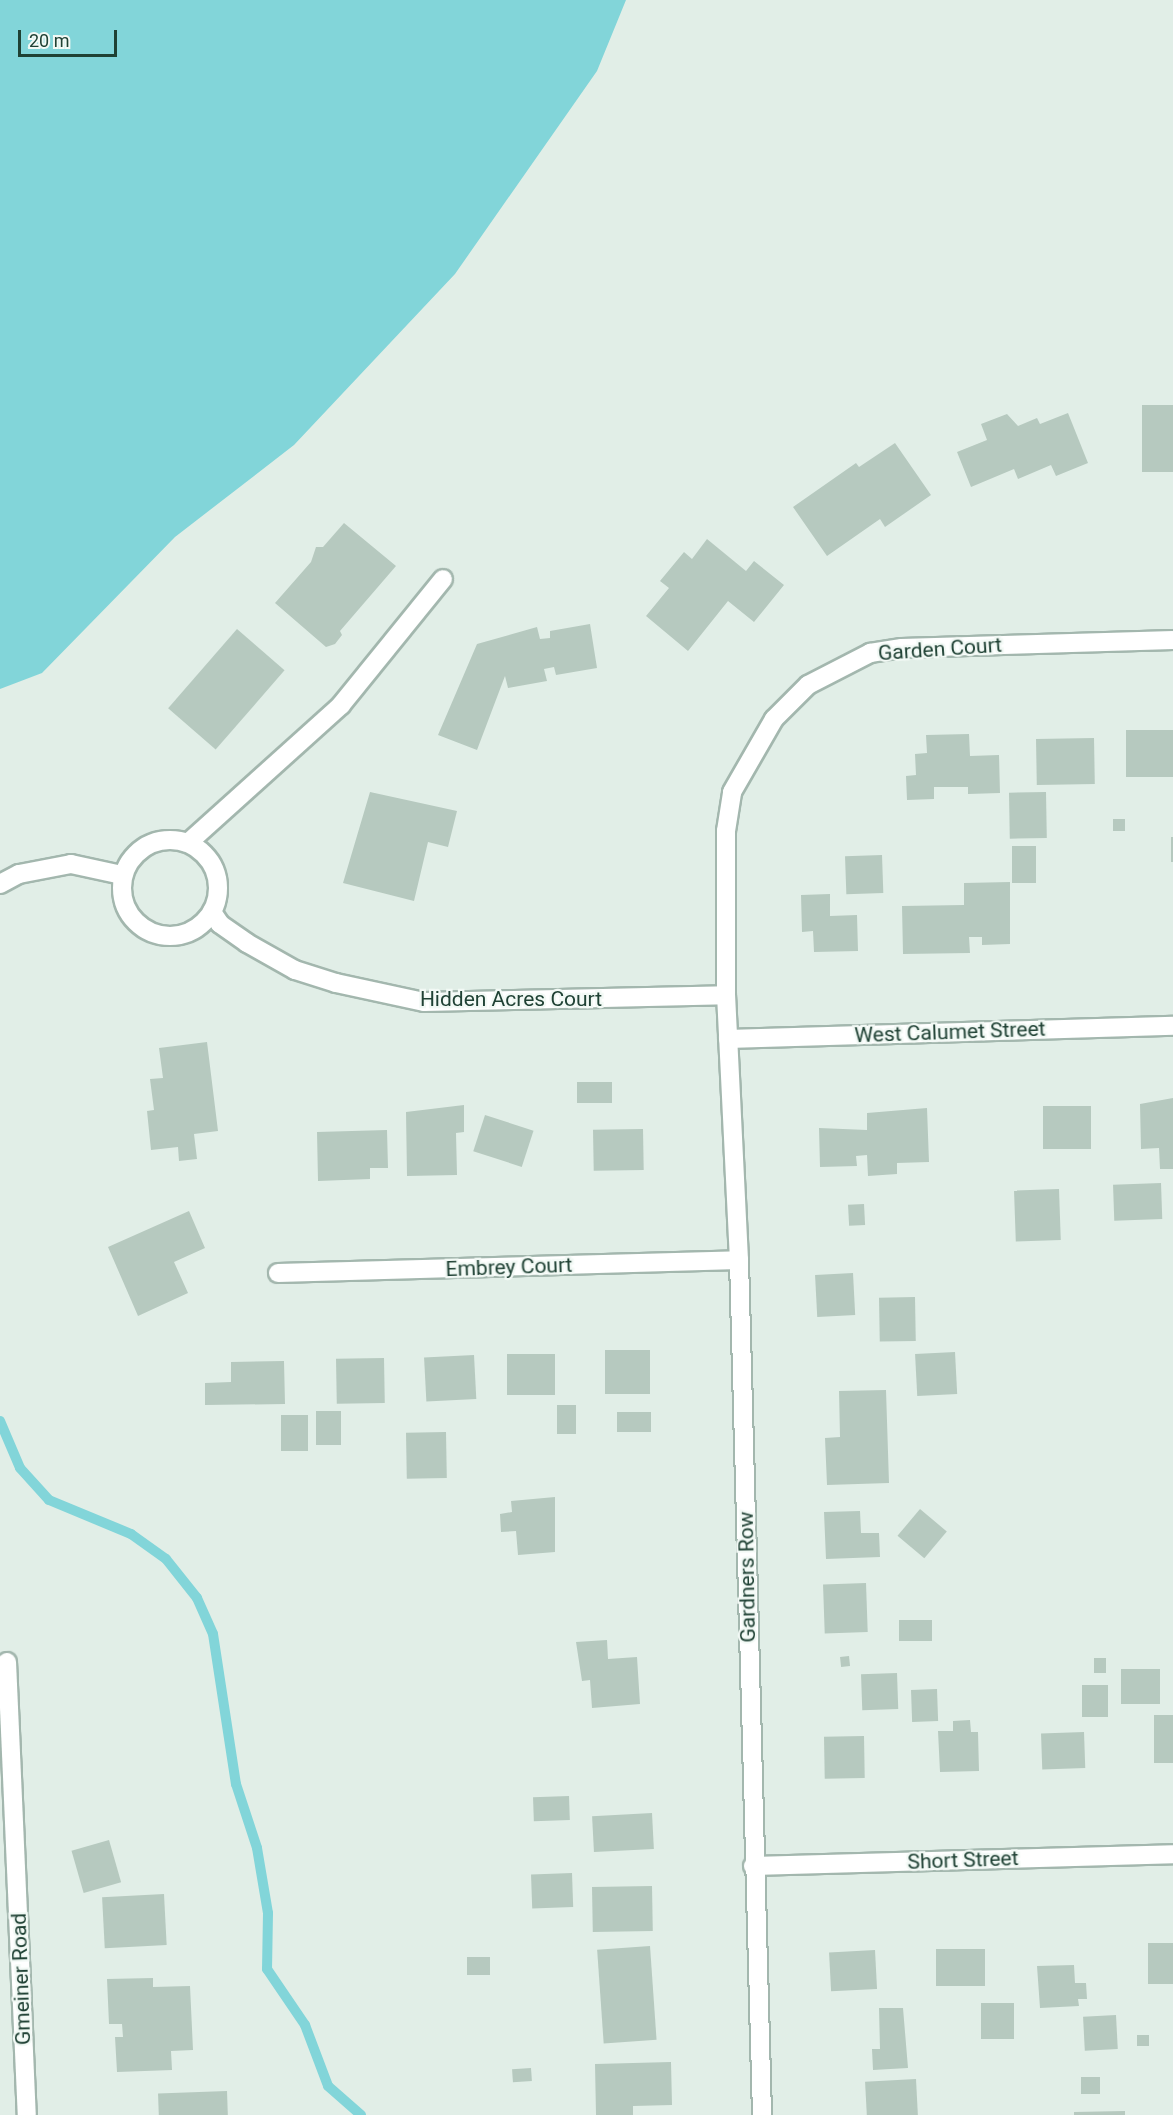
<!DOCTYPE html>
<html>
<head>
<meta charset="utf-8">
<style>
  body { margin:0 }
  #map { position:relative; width:1173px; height:2115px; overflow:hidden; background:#e1eee7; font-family:Roboto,sans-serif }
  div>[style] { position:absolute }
  .water>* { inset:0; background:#82d5d9 }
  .stream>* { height:10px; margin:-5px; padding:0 5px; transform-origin:5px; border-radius:5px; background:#82d5d9 }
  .building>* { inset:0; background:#b6c9bf; transform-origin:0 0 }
  .roads { filter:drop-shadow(2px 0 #a3b7ae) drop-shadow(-2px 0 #a3b7ae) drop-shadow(0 2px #a3b7ae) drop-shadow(0 -2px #a3b7ae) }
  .minor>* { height:18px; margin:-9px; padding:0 9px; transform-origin:9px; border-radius:9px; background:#fff }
  .minor>.ring { margin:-9px; padding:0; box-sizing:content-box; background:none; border:18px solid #fff; border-radius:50% }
  span { translate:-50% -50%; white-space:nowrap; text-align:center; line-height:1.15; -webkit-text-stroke:4.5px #f2f9f5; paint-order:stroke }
  .street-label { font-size:21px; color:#1f4134 }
  .scale { position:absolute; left:18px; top:30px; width:99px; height:27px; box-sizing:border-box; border:3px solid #1f4134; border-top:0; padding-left:8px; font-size:18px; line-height:21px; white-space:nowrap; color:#1f4134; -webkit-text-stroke:4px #f2f9f5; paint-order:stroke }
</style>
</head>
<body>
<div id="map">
  <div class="water">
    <i style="clip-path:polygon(0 0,626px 0,597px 71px,455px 274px,294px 445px,175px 537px,42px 673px,0 689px)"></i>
  </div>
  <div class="stream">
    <i style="left:0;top:1421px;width:51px;rotate:66.9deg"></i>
    <i style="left:20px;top:1468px;width:43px;rotate:47.8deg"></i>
    <i style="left:49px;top:1500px;width:89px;rotate:22.5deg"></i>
    <i style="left:131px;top:1534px;width:43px;rotate:35.5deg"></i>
    <i style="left:166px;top:1559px;width:50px;rotate:51.5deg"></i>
    <i style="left:197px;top:1598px;width:39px;rotate:66deg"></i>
    <i style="left:213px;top:1634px;width:152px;rotate:81.3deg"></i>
    <i style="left:236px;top:1784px;width:67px;rotate:71.8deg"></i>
    <i style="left:257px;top:1848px;width:66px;rotate:80.4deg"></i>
    <i style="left:268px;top:1913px;width:56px;rotate:91deg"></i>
    <i style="left:267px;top:1969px;width:68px;rotate:55.8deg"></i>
    <i style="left:305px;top:2025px;width:65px;rotate:69.3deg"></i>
    <i style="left:328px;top:2086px;width:44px;rotate:41.3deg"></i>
  </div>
  <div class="building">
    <i style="left:1173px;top:405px;width:67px;height:31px;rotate:90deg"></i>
    <i style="clip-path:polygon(1068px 413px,1088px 463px,1056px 476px,1051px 465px,1018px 479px,1014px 469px,971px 487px,957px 452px,987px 440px,981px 424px,1007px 414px,1018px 426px,1037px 418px,1040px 424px)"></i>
    <i style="clip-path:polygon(895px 443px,931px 495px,885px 527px,880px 519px,827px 556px,793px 507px,856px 463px,859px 467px)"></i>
    <i style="clip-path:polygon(344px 523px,396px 566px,340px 631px,342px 635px,335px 644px,326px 647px,275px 603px,311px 562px,316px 547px,323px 547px)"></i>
    <i style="clip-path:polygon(707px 539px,746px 571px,754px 561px,784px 585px,754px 622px,728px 601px,688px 651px,646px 616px,669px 588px,660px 581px,684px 552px,692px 559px)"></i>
    <i style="clip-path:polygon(590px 624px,597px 668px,556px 675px,554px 667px,544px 669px,547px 681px,508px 688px,505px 676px,477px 750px,438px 735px,477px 644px,537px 627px,540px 639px,550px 638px,550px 631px)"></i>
    <i style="left:237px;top:629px;width:63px;height:105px;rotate:41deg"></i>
    <i style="left:1173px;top:730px;width:47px;height:47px;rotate:90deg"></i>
    <i style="clip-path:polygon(969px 734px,970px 756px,999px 755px,1000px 793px,968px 794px,968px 787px,934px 787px,934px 799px,907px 800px,906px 776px,916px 775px,915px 754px,927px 753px,926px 735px)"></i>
    <i style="left:1094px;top:738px;width:46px;height:58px;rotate:89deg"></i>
    <i style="clip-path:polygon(370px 792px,457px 811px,448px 847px,428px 842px,414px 901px,343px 883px)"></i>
    <i style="left:1046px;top:792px;width:46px;height:37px;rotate:89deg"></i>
    <i style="left:1113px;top:819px;width:12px;height:12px"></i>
    <i style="left:1171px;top:837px;width:2px;height:25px"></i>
    <i style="left:1012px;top:846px;width:24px;height:37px"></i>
    <i style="left:882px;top:855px;width:38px;height:37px;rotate:88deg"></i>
    <i style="clip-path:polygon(1010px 882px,1010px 944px,982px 945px,982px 937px,969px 937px,970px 953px,903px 954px,902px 906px,964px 905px,964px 883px)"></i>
    <i style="clip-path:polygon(830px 894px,830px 916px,857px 915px,858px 951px,814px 952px,813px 931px,802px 932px,801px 895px)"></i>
    <i style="clip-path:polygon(207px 1042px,218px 1131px,194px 1134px,197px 1159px,179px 1161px,178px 1147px,151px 1150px,147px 1111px,154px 1110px,150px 1079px,163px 1078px,159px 1048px)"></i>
    <i style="left:577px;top:1082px;width:35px;height:21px"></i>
    <i style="clip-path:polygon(1173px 1098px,1173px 1169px,1160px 1169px,1159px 1148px,1141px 1149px,1140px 1104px)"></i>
    <i style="clip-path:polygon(464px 1105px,464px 1132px,456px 1133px,457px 1175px,407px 1176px,406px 1112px)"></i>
    <i style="left:1043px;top:1106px;width:48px;height:43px"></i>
    <i style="clip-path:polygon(927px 1108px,929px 1162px,897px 1163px,897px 1174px,868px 1176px,867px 1155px,856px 1156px,857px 1166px,820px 1167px,819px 1128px,867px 1130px,867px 1113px)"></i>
    <i style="left:485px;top:1115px;width:51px;height:38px;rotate:18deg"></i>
    <i style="left:643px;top:1129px;width:41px;height:50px;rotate:89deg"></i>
    <i style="clip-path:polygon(387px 1130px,388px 1168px,370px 1168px,370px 1179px,318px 1181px,317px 1132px)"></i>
    <i style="left:1161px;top:1183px;width:36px;height:48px;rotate:88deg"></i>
    <i style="left:1059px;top:1189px;width:51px;height:45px;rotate:88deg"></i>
    <i style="left:864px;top:1204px;width:21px;height:16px;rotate:87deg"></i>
    <i style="clip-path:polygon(189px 1211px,205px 1248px,174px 1262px,188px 1293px,138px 1316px,108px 1247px)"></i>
    <i style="left:853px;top:1273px;width:42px;height:38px;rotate:87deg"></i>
    <i style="left:915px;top:1297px;width:44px;height:36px;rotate:89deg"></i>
    <i style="left:605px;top:1350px;width:45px;height:44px"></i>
    <i style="left:955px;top:1352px;width:42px;height:40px;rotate:87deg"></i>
    <i style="left:507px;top:1354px;width:48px;height:41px"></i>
    <i style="left:474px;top:1355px;width:44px;height:50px;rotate:87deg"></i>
    <i style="left:384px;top:1358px;width:45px;height:48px;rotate:89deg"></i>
    <i style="clip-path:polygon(284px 1361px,285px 1404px,205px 1405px,205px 1383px,231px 1382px,231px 1362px)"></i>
    <i style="clip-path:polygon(886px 1390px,889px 1483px,827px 1485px,825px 1438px,840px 1437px,839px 1391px)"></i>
    <i style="left:576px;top:1405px;width:29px;height:19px;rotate:90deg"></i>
    <i style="left:341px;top:1411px;width:34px;height:25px;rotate:90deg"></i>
    <i style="left:651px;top:1412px;width:20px;height:34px;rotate:90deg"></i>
    <i style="left:281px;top:1415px;width:27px;height:36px"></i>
    <i style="left:446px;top:1432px;width:46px;height:40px;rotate:89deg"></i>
    <i style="clip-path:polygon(555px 1497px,555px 1552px,518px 1555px,516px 1531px,501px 1532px,500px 1514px,512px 1512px,511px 1501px)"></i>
    <i style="left:920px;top:1509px;width:35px;height:35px;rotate:40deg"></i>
    <i style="clip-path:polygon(860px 1511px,861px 1533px,879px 1533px,880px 1557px,826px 1559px,824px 1512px)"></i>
    <i style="left:866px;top:1583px;width:49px;height:43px;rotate:88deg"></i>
    <i style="left:899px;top:1620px;width:33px;height:21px"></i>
    <i style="clip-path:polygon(607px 1640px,608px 1659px,637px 1657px,640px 1704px,592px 1708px,590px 1680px,582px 1681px,576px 1642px)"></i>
    <i style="left:849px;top:1656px;width:10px;height:9px;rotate:84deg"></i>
    <i style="left:1106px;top:1658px;width:15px;height:12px;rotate:90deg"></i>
    <i style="left:1121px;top:1669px;width:39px;height:35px"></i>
    <i style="left:897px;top:1673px;width:36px;height:36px;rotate:88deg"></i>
    <i style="left:1108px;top:1685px;width:32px;height:26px;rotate:90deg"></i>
    <i style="left:937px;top:1689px;width:32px;height:26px;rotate:88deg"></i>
    <i style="left:1154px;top:1715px;width:19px;height:48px"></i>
    <i style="clip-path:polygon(970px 1720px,971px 1732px,978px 1732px,979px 1771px,940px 1772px,938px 1731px,953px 1731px,953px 1721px)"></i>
    <i style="left:1084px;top:1732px;width:36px;height:43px;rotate:88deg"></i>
    <i style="left:864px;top:1736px;width:42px;height:40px;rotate:89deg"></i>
    <i style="left:569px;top:1796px;width:24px;height:36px;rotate:88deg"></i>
    <i style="left:652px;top:1813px;width:36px;height:60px;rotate:87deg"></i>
    <i style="left:109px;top:1840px;width:44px;height:39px;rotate:74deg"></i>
    <i style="left:572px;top:1873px;width:34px;height:41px;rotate:88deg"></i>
    <i style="left:652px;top:1886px;width:45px;height:60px;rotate:89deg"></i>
    <i style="left:164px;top:1894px;width:51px;height:62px;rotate:87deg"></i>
    <i style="left:1173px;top:1943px;width:41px;height:25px;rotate:90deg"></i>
    <i style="left:650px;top:1946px;width:94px;height:53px;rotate:86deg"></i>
    <i style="left:985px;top:1949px;width:37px;height:49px;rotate:90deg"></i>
    <i style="left:875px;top:1950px;width:39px;height:46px;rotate:87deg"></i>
    <i style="left:490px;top:1957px;width:18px;height:23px;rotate:90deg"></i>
    <i style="clip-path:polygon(1074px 1965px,1075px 1983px,1086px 1983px,1087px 1999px,1078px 1999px,1079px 2006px,1040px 2008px,1037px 1966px)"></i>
    <i style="clip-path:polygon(153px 1978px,153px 1987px,190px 1986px,193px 2050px,171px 2051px,172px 2070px,117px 2072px,115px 2037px,123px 2037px,122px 2024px,109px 2024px,107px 1979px)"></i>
    <i style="left:981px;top:2003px;width:33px;height:36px"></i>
    <i style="clip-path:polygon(879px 2008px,903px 2008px,908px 2068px,873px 2070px,872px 2049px,880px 2049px)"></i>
    <i style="left:1116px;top:2015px;width:34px;height:33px;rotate:87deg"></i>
    <i style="left:1137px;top:2035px;width:12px;height:11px"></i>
    <i style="clip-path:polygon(671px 2062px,672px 2105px,633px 2106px,633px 2115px,596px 2115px,595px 2064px)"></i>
    <i style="left:531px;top:2068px;width:13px;height:19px;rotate:86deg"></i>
    <i style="left:1100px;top:2077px;width:17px;height:19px;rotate:90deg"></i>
    <i style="left:916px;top:2079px;width:36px;height:51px;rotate:87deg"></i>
    <i style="left:227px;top:2091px;width:24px;height:69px;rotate:88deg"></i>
    <i style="clip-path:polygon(1125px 2111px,1125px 2115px,1074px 2115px,1074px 2112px)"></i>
  </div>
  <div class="roads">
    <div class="minor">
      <i class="ring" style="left:122px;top:840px;width:78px;height:78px"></i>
      <i style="left:188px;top:843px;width:206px;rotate:-42deg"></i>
      <i style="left:341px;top:705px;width:162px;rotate:-51deg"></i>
      <i style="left:0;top:884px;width:21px;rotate:-28deg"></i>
      <i style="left:19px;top:874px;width:53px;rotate:-10.9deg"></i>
      <i style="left:71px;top:864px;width:52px;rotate:12.2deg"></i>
      <i style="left:212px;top:912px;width:14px;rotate:56deg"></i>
      <i style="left:220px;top:924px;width:33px;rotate:35deg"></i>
      <i style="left:247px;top:943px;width:55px;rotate:29.4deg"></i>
      <i style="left:295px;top:970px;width:43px;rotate:17.6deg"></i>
      <i style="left:336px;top:983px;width:90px;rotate:12.2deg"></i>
      <i style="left:424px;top:1002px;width:302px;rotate:-1.3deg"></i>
      <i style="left:728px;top:1039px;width:445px;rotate:-1.7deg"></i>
      <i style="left:278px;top:1273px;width:461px;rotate:-1.6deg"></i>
      <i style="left:7px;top:1662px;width:453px;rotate:87.5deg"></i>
      <i style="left:753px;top:1866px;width:420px;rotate:-1.6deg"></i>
      <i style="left:762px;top:2115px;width:855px;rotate:-91.54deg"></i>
      <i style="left:739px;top:1260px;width:265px;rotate:-92.8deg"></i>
      <i style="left:726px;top:995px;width:164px;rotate:-90deg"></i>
      <i style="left:726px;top:831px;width:39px;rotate:-81deg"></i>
      <i style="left:732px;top:792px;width:84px;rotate:-60.1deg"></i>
      <i style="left:774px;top:719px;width:48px;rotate:-45deg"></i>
      <i style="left:808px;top:685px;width:70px;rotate:-27.3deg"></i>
      <i style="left:870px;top:653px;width:32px;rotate:-9deg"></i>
      <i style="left:902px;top:648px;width:271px;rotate:-1.7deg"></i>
    </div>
  </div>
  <div class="street-label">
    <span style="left:940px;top:649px;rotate:-4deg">Garden Court</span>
    <span style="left:511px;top:999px">Hidden Acres Court</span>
    <span style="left:950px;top:1032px;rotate:-2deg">West Calumet Street</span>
    <span style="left:509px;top:1267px;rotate:-2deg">Embrey Court</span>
    <span style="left:747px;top:1577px;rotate:-91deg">Gardners Row</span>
    <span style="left:963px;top:1860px;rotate:-2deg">Short Street</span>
    <span style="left:21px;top:1979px;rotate:-92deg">Gmeiner Road</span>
  </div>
  <div class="scale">20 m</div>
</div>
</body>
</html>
